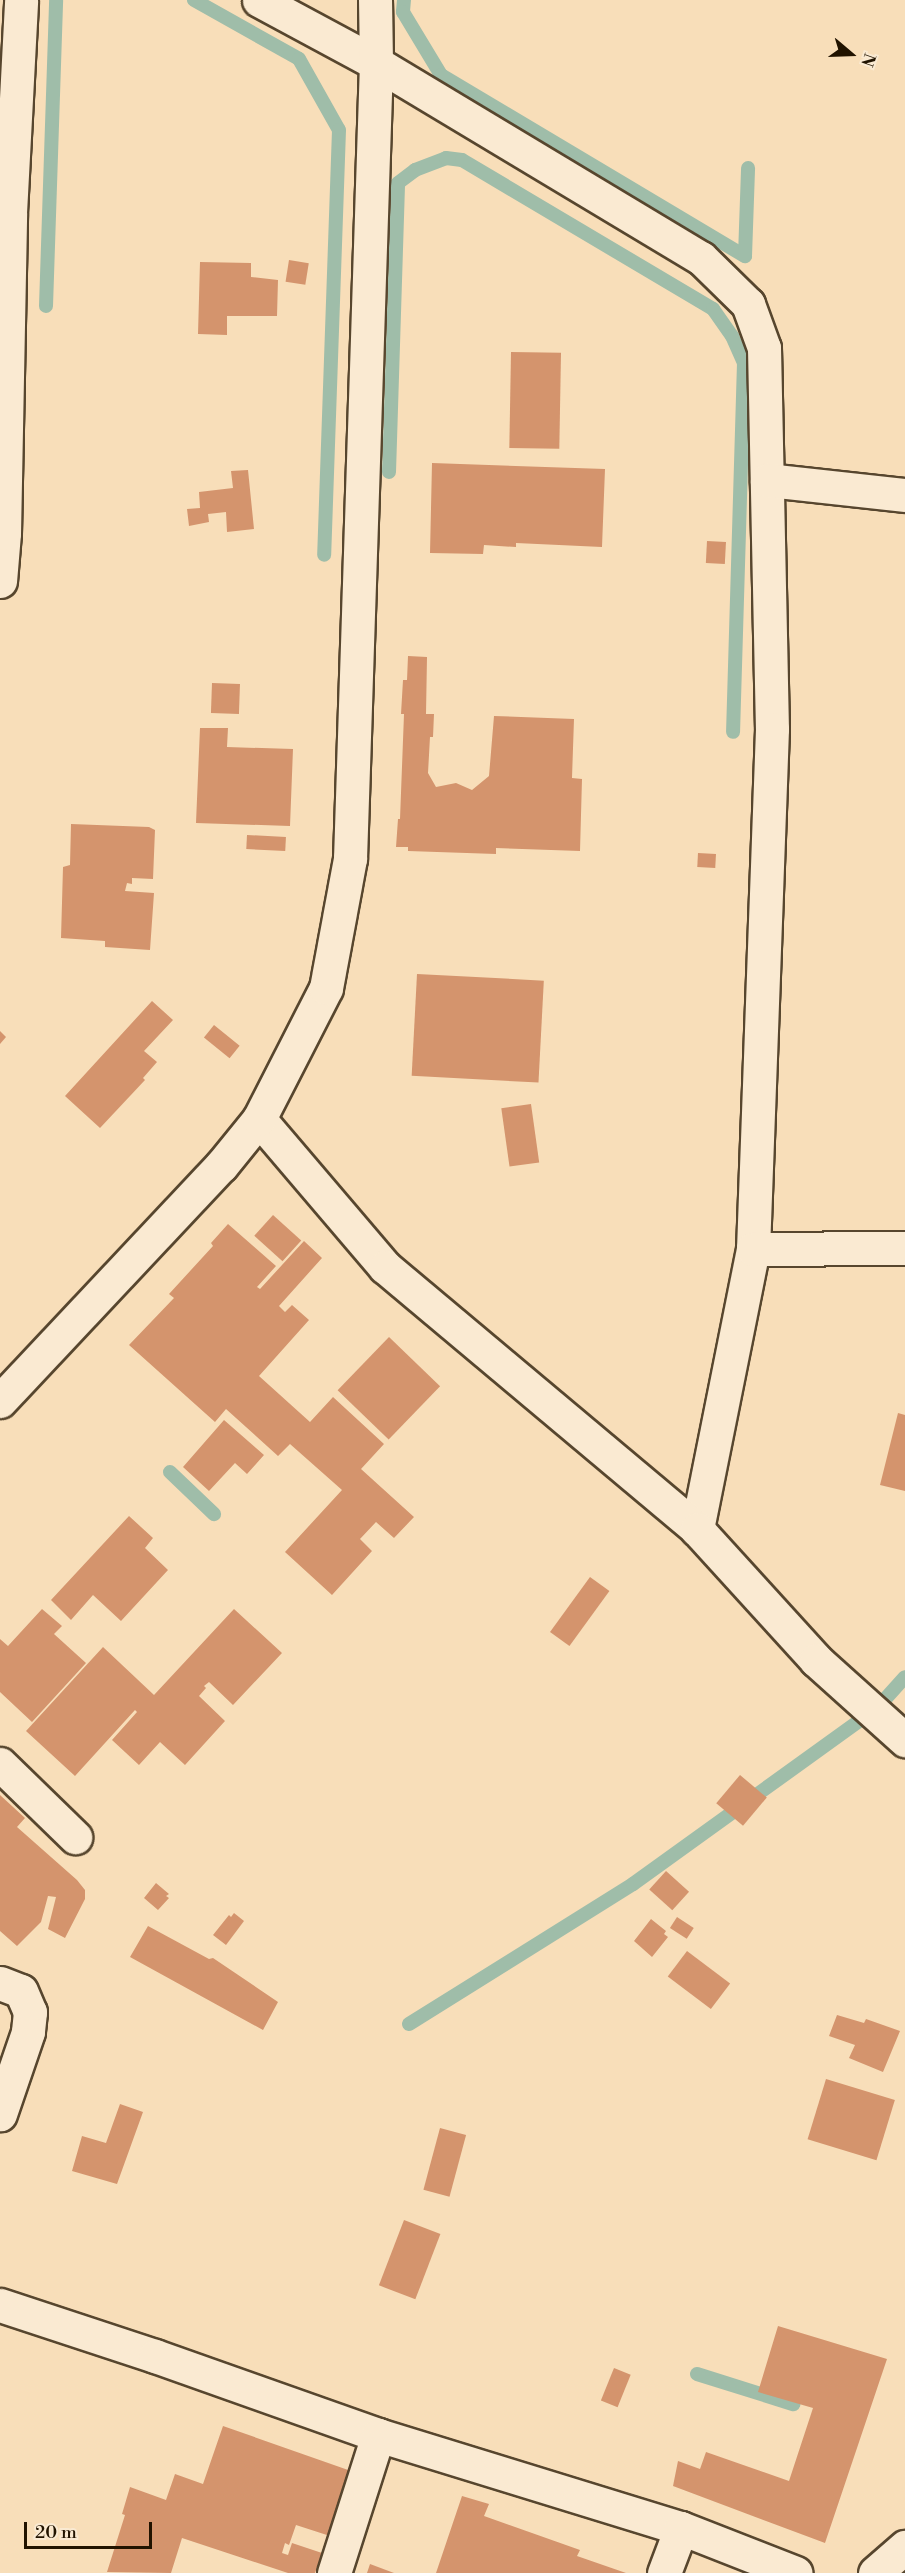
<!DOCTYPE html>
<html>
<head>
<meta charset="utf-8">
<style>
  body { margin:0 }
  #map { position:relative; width:905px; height:2573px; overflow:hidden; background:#f8deb9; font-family:"Libre Bodoni",serif }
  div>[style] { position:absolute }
  .stream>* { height:14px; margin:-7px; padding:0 7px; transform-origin:7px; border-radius:7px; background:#9fbda9 }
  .building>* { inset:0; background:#d4946d; transform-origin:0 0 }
  .roads { filter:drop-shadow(2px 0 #57462e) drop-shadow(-2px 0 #57462e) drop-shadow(0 2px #57462e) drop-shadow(0 -2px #57462e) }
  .street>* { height:33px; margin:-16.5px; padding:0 16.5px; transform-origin:16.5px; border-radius:16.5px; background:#faead2 }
  .secondary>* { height:33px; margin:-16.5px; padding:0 16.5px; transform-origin:16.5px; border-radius:16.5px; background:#faead2 }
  span { translate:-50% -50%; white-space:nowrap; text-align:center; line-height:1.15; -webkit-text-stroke:4.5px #faead2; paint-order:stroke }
  .north { position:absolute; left:821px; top:24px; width:60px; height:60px; -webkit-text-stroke:4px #faead2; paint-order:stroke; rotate:109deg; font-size:16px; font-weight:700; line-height:24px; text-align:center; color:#211300 }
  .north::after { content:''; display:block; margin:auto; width:21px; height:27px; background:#211300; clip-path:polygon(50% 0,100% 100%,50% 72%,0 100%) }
  .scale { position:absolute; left:24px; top:2522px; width:128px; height:27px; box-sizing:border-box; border:3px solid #211300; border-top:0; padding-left:8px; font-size:18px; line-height:21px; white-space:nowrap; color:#211300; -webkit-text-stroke:4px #faead2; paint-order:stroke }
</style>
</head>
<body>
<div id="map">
  <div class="stream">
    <i style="left:194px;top:0;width:120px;rotate:29.3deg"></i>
    <i style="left:299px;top:59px;width:81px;rotate:60.6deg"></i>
    <i style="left:339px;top:130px;width:425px;rotate:92deg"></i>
    <i style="left:404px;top:0;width:12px;rotate:95deg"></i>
    <i style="left:403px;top:12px;width:74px;rotate:58.9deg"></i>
    <i style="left:441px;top:75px;width:354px;rotate:30.8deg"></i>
    <i style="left:745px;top:256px;width:88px;rotate:-88deg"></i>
    <i style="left:46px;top:306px;width:306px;rotate:-88.1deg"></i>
    <i style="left:389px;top:472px;width:289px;rotate:-88.2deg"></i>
    <i style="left:398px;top:183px;width:21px;rotate:-37deg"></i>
    <i style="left:415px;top:170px;width:33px;rotate:-21deg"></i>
    <i style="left:446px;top:158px;width:16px;rotate:7deg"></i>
    <i style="left:462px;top:160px;width:292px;rotate:30.7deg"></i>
    <i style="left:713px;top:309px;width:33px;rotate:55deg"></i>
    <i style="left:732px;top:336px;width:30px;rotate:66deg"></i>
    <i style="left:744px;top:363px;width:369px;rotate:91.7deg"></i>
    <i style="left:170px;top:1472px;width:61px;rotate:43.7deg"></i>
    <i style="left:409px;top:2024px;width:264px;rotate:-32deg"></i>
    <i style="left:633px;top:1884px;width:302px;rotate:-35.8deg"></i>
    <i style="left:878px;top:1707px;width:40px;rotate:-48deg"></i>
    <i style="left:697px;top:2374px;width:101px;rotate:17.4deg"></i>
  </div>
  <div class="building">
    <i style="left:289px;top:260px;width:20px;height:22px;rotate:9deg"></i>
    <i style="clip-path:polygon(200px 262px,251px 263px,251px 277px,278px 280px,277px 316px,227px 316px,227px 335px,198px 334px)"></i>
    <i style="left:511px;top:352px;width:50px;height:96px;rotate:1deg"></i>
    <i style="clip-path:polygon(432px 463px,605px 469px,602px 547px,516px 543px,516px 547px,484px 545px,483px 554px,430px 553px)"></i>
    <i style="clip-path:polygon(248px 470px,254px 529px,227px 532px,226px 512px,208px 514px,209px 522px,189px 526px,187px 509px,200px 508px,199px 492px,233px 488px,231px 471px)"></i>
    <i style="left:707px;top:541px;width:19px;height:22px;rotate:3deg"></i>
    <i style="clip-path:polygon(408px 656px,427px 657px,426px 714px,434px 714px,433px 737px,430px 737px,428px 773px,436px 787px,456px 783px,472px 790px,489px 776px,494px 716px,574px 719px,572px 778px,582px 779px,580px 851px,496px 848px,496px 854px,408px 851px,408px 847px,396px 847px,398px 819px,400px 819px,404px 714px,401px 714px,403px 680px,407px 680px)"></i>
    <i style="left:212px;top:683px;width:28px;height:30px;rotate:2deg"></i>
    <i style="clip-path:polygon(200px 728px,228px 728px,227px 747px,293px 749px,290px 826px,196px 823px)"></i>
    <i style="clip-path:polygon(71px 824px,149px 827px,155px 830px,153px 879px,132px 878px,132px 884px,127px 883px,125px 891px,154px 893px,150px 950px,105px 947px,105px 941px,61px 938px,63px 867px,70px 865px)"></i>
    <i style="left:247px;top:835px;width:39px;height:14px;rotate:3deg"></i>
    <i style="left:698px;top:853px;width:18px;height:14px;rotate:3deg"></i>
    <i style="left:417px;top:974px;width:127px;height:102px;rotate:3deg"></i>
    <i style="clip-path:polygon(152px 1001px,173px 1020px,144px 1051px,157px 1062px,143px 1078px,145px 1080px,100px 1128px,65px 1096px)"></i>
    <i style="left:214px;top:1025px;width:33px;height:16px;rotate:39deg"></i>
    <i style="clip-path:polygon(0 1031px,6px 1037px,0 1044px)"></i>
    <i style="left:531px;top:1104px;width:59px;height:30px;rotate:82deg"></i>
    <i style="left:273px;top:1215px;width:38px;height:28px;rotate:42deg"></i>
    <i style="clip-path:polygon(228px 1224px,276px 1266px,257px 1287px,260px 1289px,304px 1241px,322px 1258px,279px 1306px,285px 1312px,292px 1305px,309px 1320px,259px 1376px,310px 1422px,333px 1397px,384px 1444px,361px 1469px,414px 1517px,394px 1538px,376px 1522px,360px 1539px,372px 1551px,332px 1595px,285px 1552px,342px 1490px,290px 1444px,278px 1456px,226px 1409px,215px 1422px,129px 1345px,174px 1298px,169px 1294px,213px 1246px,211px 1243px)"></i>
    <i style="left:389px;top:1337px;width:71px;height:74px;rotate:44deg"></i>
    <i style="clip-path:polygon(898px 1413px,905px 1415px,905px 1491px,880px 1485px)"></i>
    <i style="clip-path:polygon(224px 1420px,264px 1455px,247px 1474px,235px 1463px,209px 1491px,183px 1467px)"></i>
    <i style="clip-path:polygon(129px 1516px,153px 1538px,145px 1548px,168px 1570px,121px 1621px,93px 1595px,71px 1620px,51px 1600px)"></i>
    <i style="left:590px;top:1577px;width:24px;height:68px;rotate:36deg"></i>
    <i style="clip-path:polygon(42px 1609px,62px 1626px,54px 1634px,86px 1663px,32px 1722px,0 1692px,0 1639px,8px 1646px)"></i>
    <i style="clip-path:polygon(234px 1609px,282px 1653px,233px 1705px,209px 1682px,204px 1686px,206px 1688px,199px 1696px,225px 1721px,185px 1765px,160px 1742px,139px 1765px,112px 1740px,137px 1712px,135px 1710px,75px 1776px,26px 1731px,103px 1647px,154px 1695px)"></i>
    <i style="left:740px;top:1775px;width:35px;height:37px;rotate:40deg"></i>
    <i style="clip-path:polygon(0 1795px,25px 1818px,17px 1827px,77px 1880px,85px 1890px,85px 1899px,65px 1938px,48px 1929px,56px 1897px,48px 1896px,41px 1922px,17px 1946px,0 1931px)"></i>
    <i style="left:666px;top:1871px;width:31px;height:25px;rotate:42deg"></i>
    <i style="clip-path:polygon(156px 1883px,169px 1894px,166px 1896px,169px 1898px,158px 1910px,144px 1898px)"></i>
    <i style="clip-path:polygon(234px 1913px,244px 1921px,226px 1945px,213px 1935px,229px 1915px,231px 1917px)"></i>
    <i style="left:677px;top:1917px;width:20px;height:13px;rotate:33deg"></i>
    <i style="clip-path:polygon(651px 1919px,666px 1931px,664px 1934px,668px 1937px,652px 1957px,634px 1941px)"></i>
    <i style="clip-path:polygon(148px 1926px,209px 1959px,213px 1958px,278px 2002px,263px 2030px,130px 1957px)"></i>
    <i style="left:687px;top:1951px;width:54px;height:32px;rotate:37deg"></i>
    <i style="clip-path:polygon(837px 2015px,864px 2023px,866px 2019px,900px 2031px,883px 2072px,849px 2058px,855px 2045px,829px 2036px)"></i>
    <i style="left:826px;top:2079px;width:72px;height:63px;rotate:17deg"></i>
    <i style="clip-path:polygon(120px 2104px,143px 2112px,117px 2184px,72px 2171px,82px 2136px,106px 2143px)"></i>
    <i style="left:440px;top:2128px;width:27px;height:64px;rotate:15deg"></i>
    <i style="left:404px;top:2220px;width:39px;height:70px;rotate:21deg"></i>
    <i style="clip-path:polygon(778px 2326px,887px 2359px,825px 2543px,673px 2486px,678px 2461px,700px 2469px,706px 2452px,789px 2481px,813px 2408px,758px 2392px)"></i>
    <i style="left:614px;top:2368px;width:18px;height:35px;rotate:22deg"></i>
    <i style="clip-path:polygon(223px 2426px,351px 2471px,330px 2536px,296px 2525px,289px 2545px,285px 2543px,282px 2553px,288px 2555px,292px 2543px,322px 2553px,315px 2573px,288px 2573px,182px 2538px,171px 2573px,107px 2572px,125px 2515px,122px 2514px,130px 2487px,166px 2500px,175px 2474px,203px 2484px)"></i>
    <i style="clip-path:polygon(462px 2496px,489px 2504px,484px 2516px,580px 2550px,577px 2556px,626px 2573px,436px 2573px)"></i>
    <i style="clip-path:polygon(370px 2564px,394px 2573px,367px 2573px)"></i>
  </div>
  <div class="roads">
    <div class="street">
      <i style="left:259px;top:0;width:133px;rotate:28.3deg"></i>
      <i style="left:376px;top:63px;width:379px;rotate:31deg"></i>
      <i style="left:701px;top:258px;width:66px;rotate:44.4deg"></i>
      <i style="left:748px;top:304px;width:47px;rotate:70deg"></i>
      <i style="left:764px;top:348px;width:381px;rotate:88.8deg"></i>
      <i style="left:772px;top:729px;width:520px;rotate:92.09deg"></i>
      <i style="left:753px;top:1249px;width:286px;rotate:101.3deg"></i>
      <i style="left:767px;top:480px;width:139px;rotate:6.2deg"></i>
      <i style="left:0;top:581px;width:48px;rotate:-85.2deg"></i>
      <i style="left:4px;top:533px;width:320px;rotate:-88.9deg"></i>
      <i style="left:10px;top:213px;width:213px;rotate:-87deg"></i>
      <i style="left:259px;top:1119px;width:194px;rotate:49.6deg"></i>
      <i style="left:385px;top:1267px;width:407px;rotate:40deg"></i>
      <i style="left:697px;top:1529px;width:177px;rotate:47.7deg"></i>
      <i style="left:816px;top:1660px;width:120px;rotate:42deg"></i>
      <i style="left:753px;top:1249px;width:152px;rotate:-0.4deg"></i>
      <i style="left:0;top:1764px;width:105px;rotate:44.2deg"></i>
      <i style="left:0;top:1983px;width:22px;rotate:21deg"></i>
      <i style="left:21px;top:1991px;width:23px;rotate:67deg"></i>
      <i style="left:30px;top:2012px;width:20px;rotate:96deg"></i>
      <i style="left:28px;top:2032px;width:87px;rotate:108.9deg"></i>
      <i style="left:0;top:2305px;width:163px;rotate:18.2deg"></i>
      <i style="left:155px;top:2356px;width:237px;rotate:19.5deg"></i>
      <i style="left:378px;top:2435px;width:317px;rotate:17.1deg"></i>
      <i style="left:681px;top:2528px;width:123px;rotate:21.4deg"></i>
      <i style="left:334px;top:2573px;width:145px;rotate:-72.3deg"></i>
      <i style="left:664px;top:2573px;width:48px;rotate:-69.3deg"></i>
      <i style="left:875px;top:2573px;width:40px;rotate:-41deg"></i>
    </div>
    <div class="secondary">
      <i style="left:0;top:1401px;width:323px;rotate:-46.8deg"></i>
      <i style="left:221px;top:1166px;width:60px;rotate:-51deg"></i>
      <i style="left:259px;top:1119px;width:147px;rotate:-62.9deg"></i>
      <i style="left:326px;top:988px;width:131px;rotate:-79.5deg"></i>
      <i style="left:350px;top:859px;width:796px;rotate:-88.13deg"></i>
      <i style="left:376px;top:63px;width:63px;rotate:-90.9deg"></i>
    </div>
  </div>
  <div class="north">N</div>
  <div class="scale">20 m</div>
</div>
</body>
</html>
